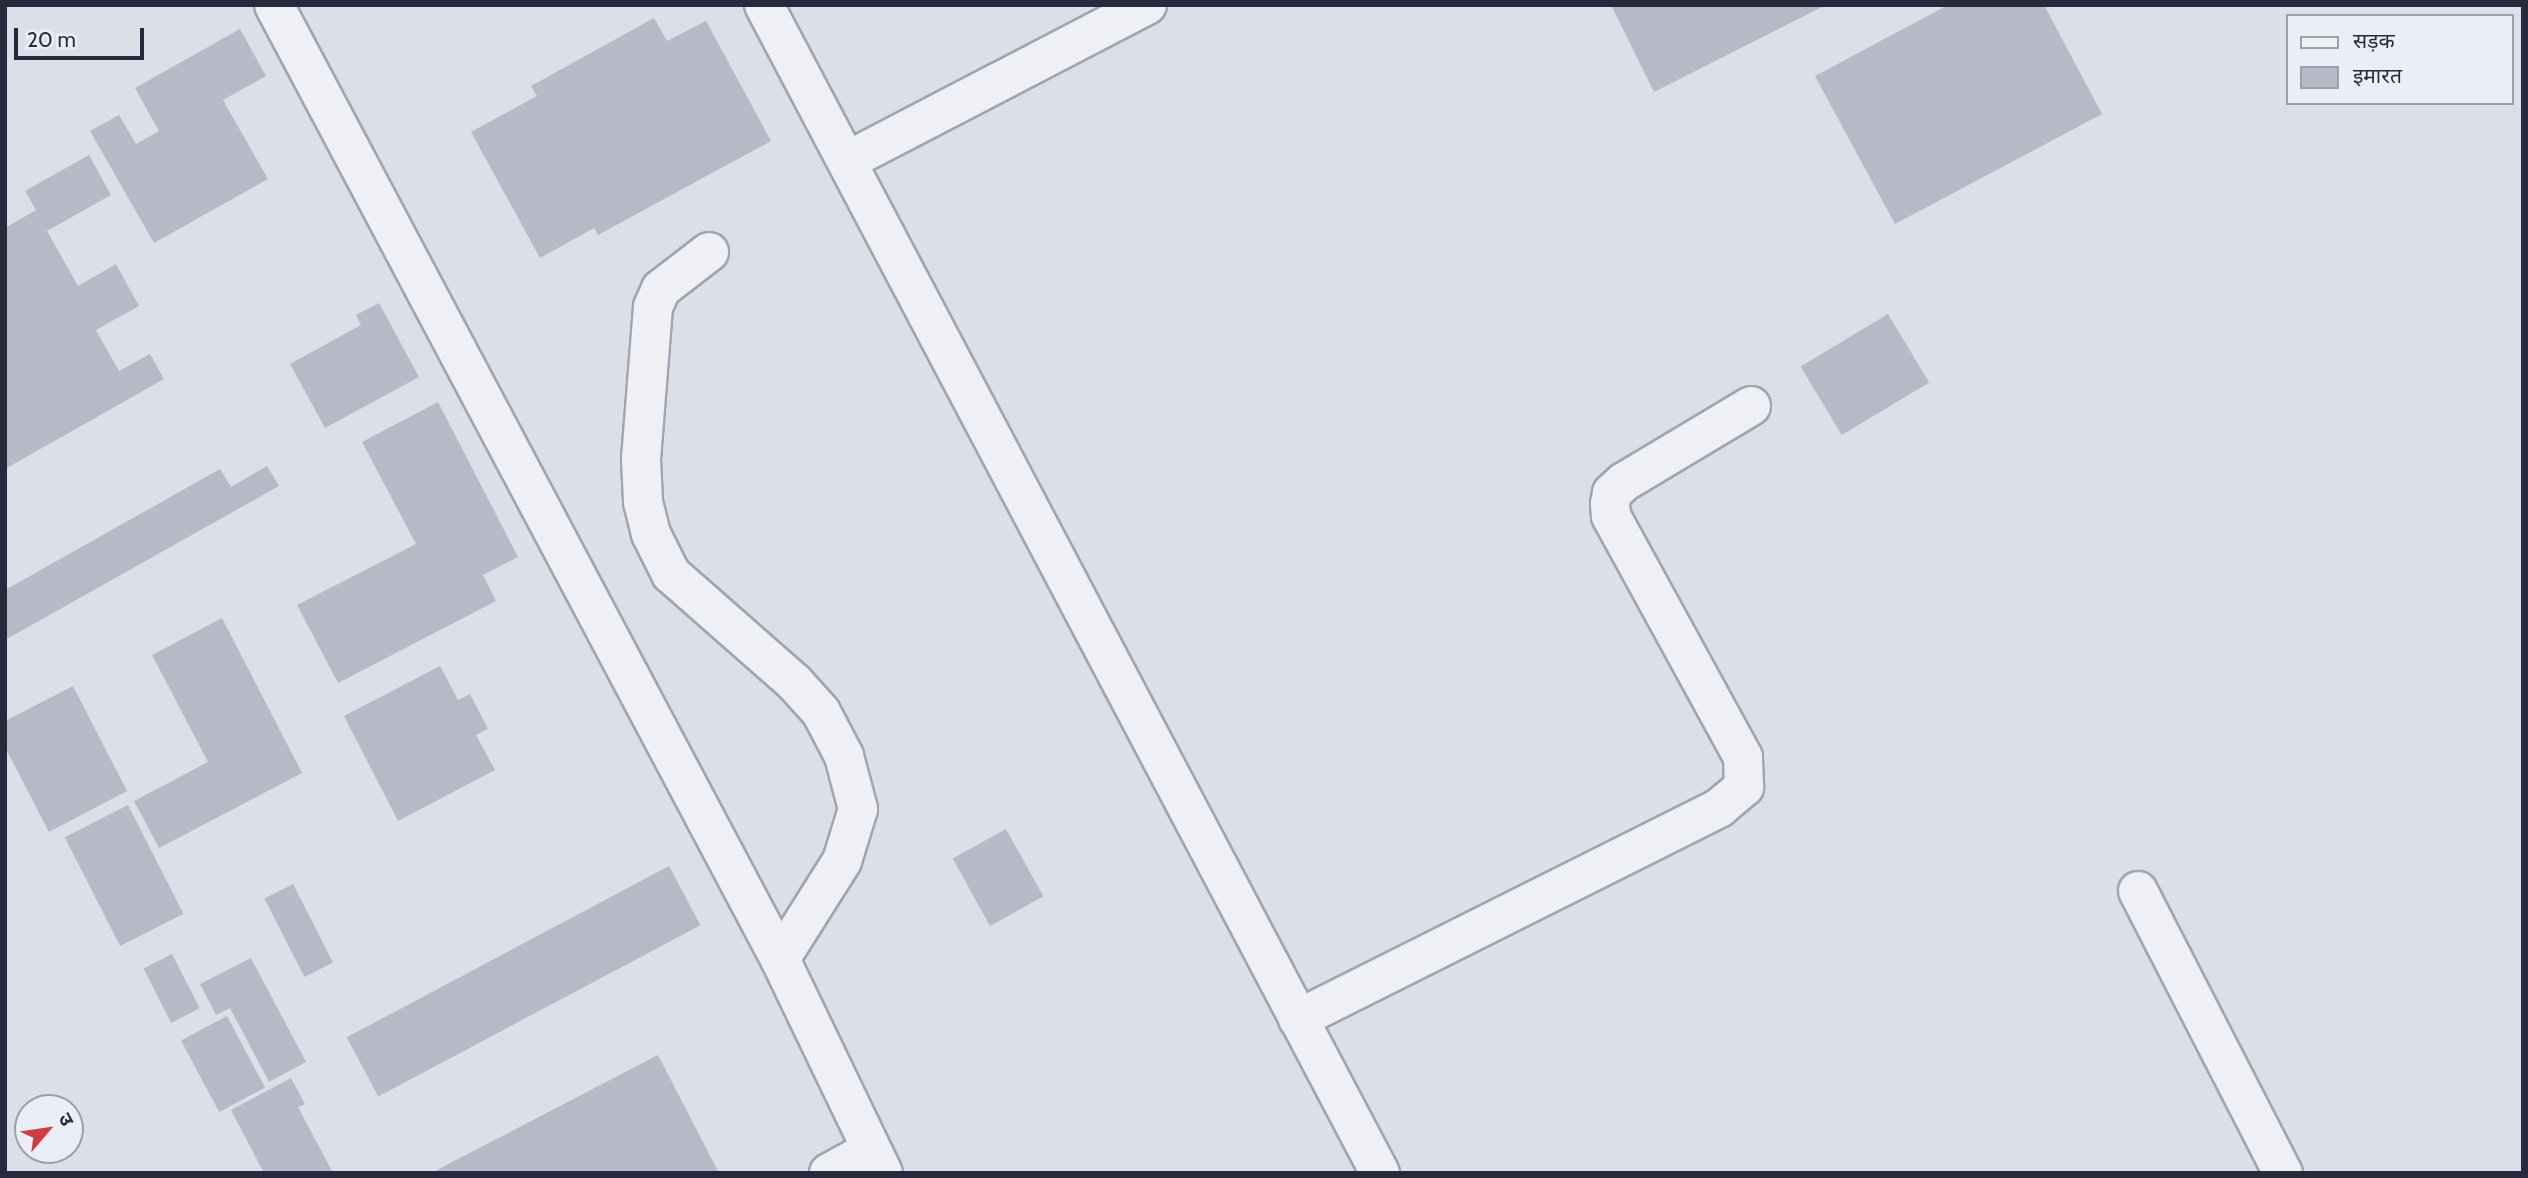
<!DOCTYPE html>
<html>
<head>
<meta charset="utf-8">
<style>
  body { margin:0 }
  #map { position:relative; width:2528px; height:1178px; overflow:hidden; background:#dcdfe7; font-family:Cabin,"Noto Sans Devanagari",sans-serif }
  div>[style] { position:absolute }
  .building>* { inset:0; background:#b6bac6; transform-origin:0 0 }
  .roads { filter:drop-shadow(2px 0 #a1a5b1) drop-shadow(-2px 0 #a1a5b1) drop-shadow(0 2px #a1a5b1) drop-shadow(0 -2px #a1a5b1) }
  .minor>* { height:38px; margin:-19px; padding:0 19px; transform-origin:19px; border-radius:19px; background:#eff0f5 }
  span { translate:-50% -50%; white-space:nowrap; text-align:center; line-height:1.15; -webkit-text-stroke:5px #ebeef4; paint-order:stroke }
  .frame { position:absolute; inset:0; border:7px solid #252b3d; pointer-events:none }
  .legend { position:absolute; left:2286px; top:14px; width:228px; height:91px; box-sizing:border-box; background:#ebeef4; border:2px solid #9ca0ab; margin:0; padding:9px 12px; list-style:none; font-size:21px; color:#252b3d }
  .legend li { display:flex; align-items:center; gap:14px; height:35px }
  .legend b { width:35px; border:2px solid #9ca0ab }
  .north { position:absolute; left:14px; top:1094px; width:70px; height:70px; box-sizing:border-box; background:#ebeef4; border:2px solid #9ca0ab; border-radius:50%; rotate:61deg; font-size:19px; font-weight:700; line-height:28px; text-align:center; color:#252b3d }
  .north::after { content:''; display:block; margin:auto; width:24px; height:32px; background:#d13c42; clip-path:polygon(50% 0,100% 100%,50% 72%,0 100%) }
  .scale { position:absolute; left:14px; top:28px; width:130px; height:32px; box-sizing:border-box; border:4px solid #252b3d; border-top:0; padding-left:9px; font-size:21px; line-height:24px; white-space:nowrap; color:#252b3d; -webkit-text-stroke:5px #ebeef4; paint-order:stroke }
</style>
</head>
<body>
<div id="map">
  <div class="building">
    <i style="clip-path:polygon(1611px 5px,1826px 5px,1654px 92px)"></i>
    <i style="clip-path:polygon(1948px 5px,2044px 5px,2102px 114px,1895px 224px,1815px 76px)"></i>
    <i style="clip-path:polygon(654px 18px,667px 41px,706px 21px,771px 141px,598px 235px,594px 228px,540px 258px,471px 132px,537px 96px,531px 86px)"></i>
    <i style="clip-path:polygon(240px 29px,266px 76px,223px 100px,268px 179px,154px 243px,90px 131px,119px 115px,136px 144px,159px 131px,135px 88px)"></i>
    <i style="clip-path:polygon(89px 155px,111px 195px,47px 231px,78px 286px,116px 264px,139px 306px,96px 330px,119px 371px,150px 354px,164px 379px,5px 469px,5px 228px,36px 210px,25px 191px)"></i>
    <i style="clip-path:polygon(379px 303px,419px 377px,325px 428px,290px 364px,361px 325px,356px 315px)"></i>
    <i style="left:1888px;top:314px;width:80px;height:102px;rotate:59deg"></i>
    <i style="clip-path:polygon(438px 402px,518px 557px,483px 575px,496px 601px,338px 683px,297px 605px,416px 544px,362px 442px)"></i>
    <i style="clip-path:polygon(267px 466px,279px 486px,5px 640px,5px 590px,220px 469px,231px 487px)"></i>
    <i style="clip-path:polygon(222px 618px,302px 773px,159px 848px,134px 801px,208px 762px,152px 655px)"></i>
    <i style="clip-path:polygon(440px 666px,458px 700px,470px 694px,488px 729px,476px 735px,495px 770px,398px 821px,344px 716px)"></i>
    <i style="clip-path:polygon(73px 686px,127px 791px,49px 832px,5px 747px,5px 721px)"></i>
    <i style="left:128px;top:805px;width:122px;height:71px;rotate:63deg"></i>
    <i style="left:1006px;top:829px;width:77px;height:61px;rotate:61deg"></i>
    <i style="left:669px;top:866px;width:67px;height:365px;rotate:62deg"></i>
    <i style="left:293px;top:884px;width:88px;height:32px;rotate:63deg"></i>
    <i style="left:172px;top:954px;width:61px;height:32px;rotate:63deg"></i>
    <i style="clip-path:polygon(251px 958px,306px 1062px,269px 1082px,230px 1008px,216px 1015px,200px 984px)"></i>
    <i style="left:227px;top:1016px;width:81px;height:52px;rotate:62deg"></i>
    <i style="clip-path:polygon(658px 1055px,719px 1173px,439px 1173px,437px 1170px)"></i>
    <i style="clip-path:polygon(291px 1078px,305px 1104px,298px 1107px,333px 1173px,264px 1173px,231px 1110px)"></i>
  </div>
  <div class="roads">
    <div class="minor">
      <i style="left:274px;top:5px;width:1080px;rotate:62.06deg"></i>
      <i style="left:780px;top:959px;width:237px;rotate:64.3deg"></i>
      <i style="left:764px;top:5px;width:1320px;rotate:62.19deg"></i>
      <i style="left:849px;top:160px;width:336px;rotate:-27.5deg"></i>
      <i style="left:709px;top:252px;width:61px;rotate:142.4deg"></i>
      <i style="left:661px;top:289px;width:20px;rotate:114deg"></i>
      <i style="left:653px;top:307px;width:152px;rotate:94.5deg"></i>
      <i style="left:641px;top:459px;width:43px;rotate:87.3deg"></i>
      <i style="left:643px;top:502px;width:33px;rotate:76deg"></i>
      <i style="left:651px;top:534px;width:45px;rotate:63.4deg"></i>
      <i style="left:671px;top:574px;width:164px;rotate:41.3deg"></i>
      <i style="left:794px;top:682px;width:40px;rotate:48deg"></i>
      <i style="left:821px;top:712px;width:50px;rotate:62.4deg"></i>
      <i style="left:844px;top:756px;width:55px;rotate:75.2deg"></i>
      <i style="left:858px;top:809px;width:54px;rotate:107.1deg"></i>
      <i style="left:842px;top:861px;width:116px;rotate:122.3deg"></i>
      <i style="left:2138px;top:891px;width:317px;rotate:62.8deg"></i>
      <i style="left:1298px;top:1019px;width:471px;rotate:-26.6deg"></i>
      <i style="left:1719px;top:808px;width:33px;rotate:-40deg"></i>
      <i style="left:1744px;top:787px;width:30px;rotate:-92deg"></i>
      <i style="left:1743px;top:757px;width:275px;rotate:-118.7deg"></i>
      <i style="left:1611px;top:516px;width:12px;rotate:-95deg"></i>
      <i style="left:1610px;top:504px;width:11px;rotate:-80deg"></i>
      <i style="left:1612px;top:493px;width:16px;rotate:-43deg"></i>
      <i style="left:1624px;top:482px;width:148px;rotate:-30.9deg"></i>
      <i style="left:829px;top:1173px;width:48px;rotate:-28.7deg"></i>
    </div>
  </div>
  <div class="frame"></div>
  <ul class="legend">
  <li><b style="height:9px;background:#eff0f5"></b>सड़क</li>
  <li><b style="height:19px;background:#b6bac6"></b>इमारत</li>
  </ul>
  <div class="north">उ</div>
  <div class="scale">20 m</div>
</div>
</body>
</html>
